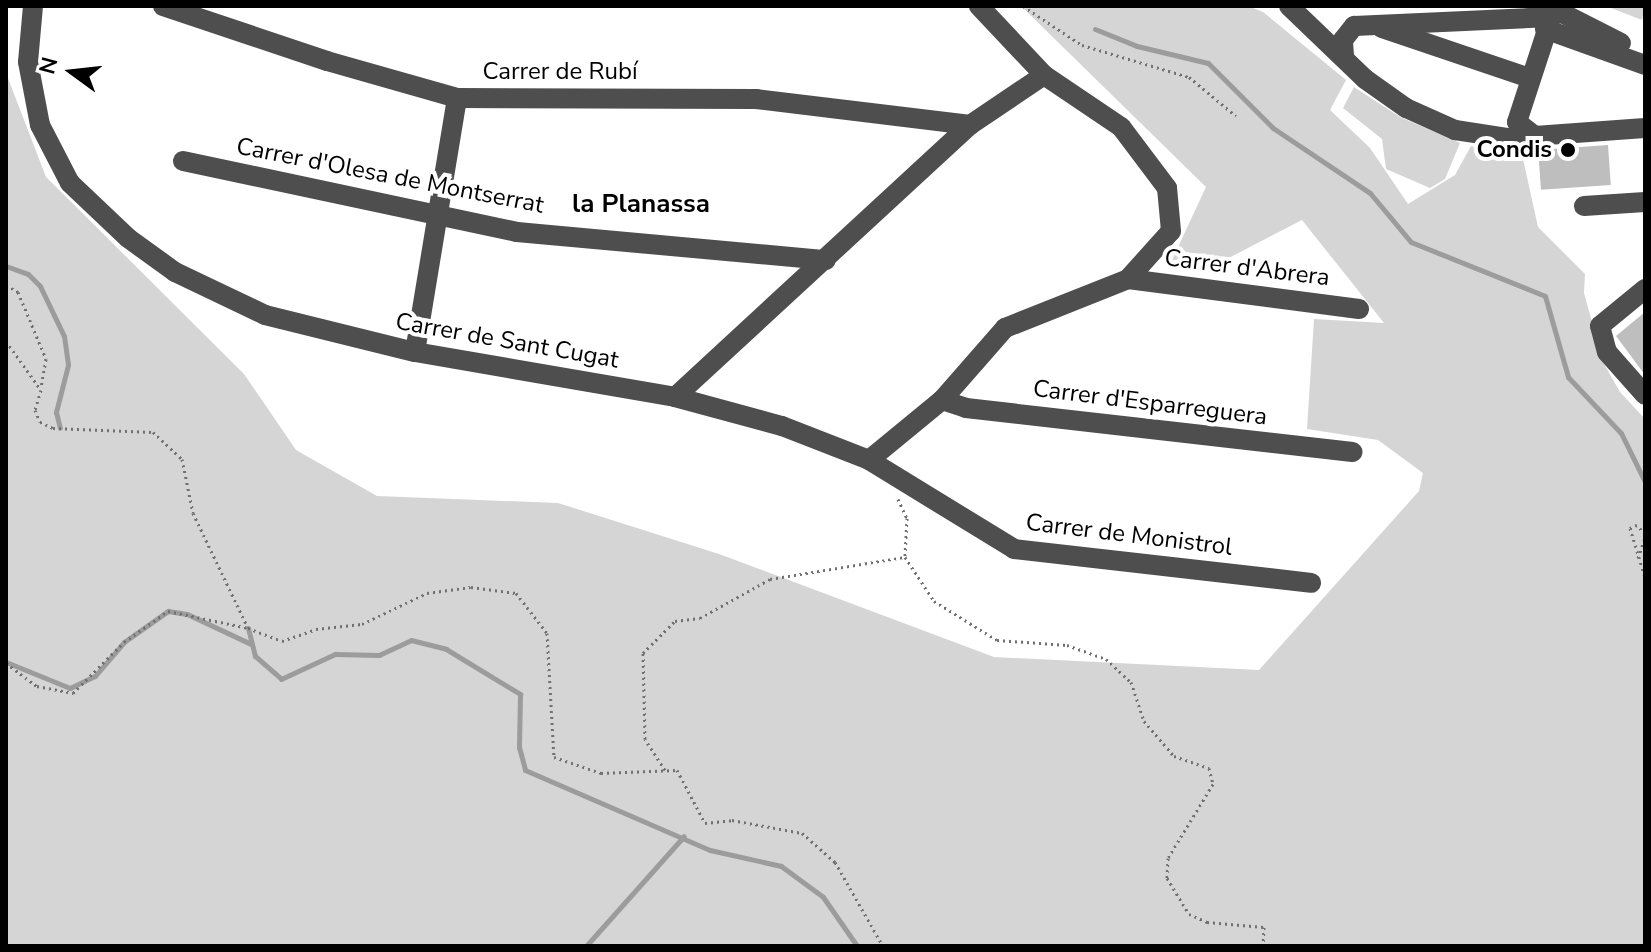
<!DOCTYPE html>
<html>
<head>
<meta charset="utf-8">
<style>
  body { margin:0 }
  #map { position:relative; width:1651px; height:952px; overflow:hidden; background:#fff; font-family:"Nunito Sans",sans-serif }
  div>[style] { position:absolute }
  .green>* { inset:0; background:#d5d5d5 }
  .stream>* { height:5px; margin:-2.5px; padding:0 2.5px; transform-origin:2.5px; border-radius:2.5px; background:#9c9c9c }
  .building>* { inset:0; background:#bebebe; transform-origin:0 0 }
  .path>* { height:3px; margin-top:-1.5px; transform-origin:0; background:repeating-linear-gradient(90deg,#707070 0 2px,transparent 0 6px) }
  .minor>* { height:20px; margin:-10px; padding:0 10px; transform-origin:10px; border-radius:10px; background:#4e4e4e }
  .dots>* { width:22px; height:22px; translate:-50% -50%; box-sizing:border-box; border:4px solid #fff; border-radius:50% }
  span { translate:-50% -50%; white-space:nowrap; text-align:center; line-height:1.15; -webkit-text-stroke:8px #fff; paint-order:stroke }
  .street-label { font-size:24px; color:#000 }
  .poi-label { font-size:24px; color:#000; font-weight:700 }
  .right { translate:-100% -50%; text-align:right }
  .neighbourhood-label { font-size:26px; color:#000; font-weight:700 }
  .frame { position:absolute; inset:0; border:8px solid #000; pointer-events:none }
  .north { position:absolute; left:32px; top:32px; width:80px; height:80px; -webkit-text-stroke:6px #fff; paint-order:stroke; rotate:285deg; font-size:22px; font-weight:700; line-height:32px; text-align:center; color:#000 }
  .north::after { content:''; display:block; margin:auto; width:28px; height:36px; background:#000; clip-path:polygon(50% 0,100% 100%,50% 72%,0 100%) }
</style>
</head>
<body>
<div id="map">
  <div class="green">
    <i style="clip-path:polygon(1021px 6px,1248px 6px,1263px 12px,1346px 80px,1330px 110px,1370px 148px,1408px 204px,1455px 175px,1471px 146px,1523px 159px,1538px 227px,1585px 274px,1584px 293px,1603px 362px,1620px 392px,1645px 419px,1645px 946px,6px 946px,6px 73px,46px 177px,244px 374px,296px 450px,377px 496px,558px 503px,719px 554px,994px 657px,1259px 670px,1419px 491px,1423px 473px,1378px 440px,1307px 429px,1314px 319px,1384px 323px,1302px 220px,1223px 261px,1172px 260px,1206px 187px)"></i>
    <i style="clip-path:polygon(1645px 6px,1642px 20px,1611px 8px,1611px 6px)"></i>
    <i style="clip-path:polygon(1354px 87px,1400px 117px,1460px 143px,1445px 179px,1430px 188px,1386px 169px,1382px 139px,1343px 108px)"></i>
  </div>
  <div class="stream">
    <i style="left:1095px;top:29px;width:45px;rotate:22deg"></i>
    <i style="left:1137px;top:46px;width:73px;rotate:13.5deg"></i>
    <i style="left:1208px;top:63px;width:92px;rotate:45deg"></i>
    <i style="left:1273px;top:128px;width:117px;rotate:33.8deg"></i>
    <i style="left:1370px;top:193px;width:64px;rotate:50.1deg"></i>
    <i style="left:1411px;top:242px;width:144px;rotate:21.9deg"></i>
    <i style="left:1545px;top:296px;width:84px;rotate:74.1deg"></i>
    <i style="left:1568px;top:377px;width:77px;rotate:46.6deg"></i>
    <i style="left:1621px;top:433px;width:55px;rotate:63.9deg"></i>
    <i style="left:6px;top:266px;width:23px;rotate:20deg"></i>
    <i style="left:28px;top:274px;width:17px;rotate:45deg"></i>
    <i style="left:40px;top:286px;width:55px;rotate:64.4deg"></i>
    <i style="left:64px;top:336px;width:29px;rotate:82deg"></i>
    <i style="left:68px;top:365px;width:49px;rotate:104.3deg"></i>
    <i style="left:56px;top:412px;width:16px;rotate:76deg"></i>
    <i style="left:248px;top:628px;width:29px;rotate:76deg"></i>
    <i style="left:255px;top:656px;width:35px;rotate:41deg"></i>
    <i style="left:281px;top:679px;width:60px;rotate:-24.8deg"></i>
    <i style="left:335px;top:654px;width:44px;rotate:1.3deg"></i>
    <i style="left:379px;top:655px;width:35px;rotate:-25deg"></i>
    <i style="left:411px;top:640px;width:36px;rotate:14deg"></i>
    <i style="left:446px;top:649px;width:87px;rotate:31.3deg"></i>
    <i style="left:520px;top:694px;width:53px;rotate:91.1deg"></i>
    <i style="left:519px;top:747px;width:24px;rotate:75deg"></i>
    <i style="left:525px;top:770px;width:202px;rotate:23.4deg"></i>
    <i style="left:710px;top:850px;width:73px;rotate:12.7deg"></i>
    <i style="left:781px;top:866px;width:52px;rotate:36.4deg"></i>
    <i style="left:823px;top:897px;width:60px;rotate:55.2deg"></i>
    <i style="left:6px;top:662px;width:69px;rotate:22.1deg"></i>
    <i style="left:70px;top:688px;width:28px;rotate:-26deg"></i>
    <i style="left:95px;top:676px;width:45px;rotate:-49.5deg"></i>
    <i style="left:124px;top:642px;width:54px;rotate:-35.2deg"></i>
    <i style="left:168px;top:611px;width:19px;rotate:9deg"></i>
    <i style="left:187px;top:614px;width:71px;rotate:25.1deg"></i>
    <i style="left:586px;top:946px;width:147px;rotate:-48.3deg"></i>
  </div>
  <div class="building">
    <i style="left:1608px;top:145px;width:40px;height:70px;rotate:86deg"></i>
    <i style="clip-path:polygon(1645px 312px,1645px 375px,1616px 336px)"></i>
  </div>
  <div class="path">
    <i style="left:1023px;top:6px;width:71px;rotate:33.5deg"></i>
    <i style="left:1082px;top:45px;width:112px;rotate:16.7deg"></i>
    <i style="left:1189px;top:77px;width:61px;rotate:39.7deg"></i>
    <i style="left:6px;top:285px;width:14px;rotate:30deg"></i>
    <i style="left:18px;top:292px;width:73px;rotate:67.3deg"></i>
    <i style="left:46px;top:359px;width:29px;rotate:100deg"></i>
    <i style="left:6px;top:341px;width:60px;rotate:54.5deg"></i>
    <i style="left:41px;top:390px;width:21px;rotate:107deg"></i>
    <i style="left:35px;top:410px;width:13px;rotate:67deg"></i>
    <i style="left:40px;top:422px;width:14px;rotate:25deg"></i>
    <i style="left:53px;top:428px;width:100px;rotate:2.3deg"></i>
    <i style="left:153px;top:432px;width:40px;rotate:43deg"></i>
    <i style="left:182px;top:459px;width:55px;rotate:78.5deg"></i>
    <i style="left:193px;top:513px;width:127px;rotate:64.4deg"></i>
    <i style="left:898px;top:499px;width:21px;rotate:65deg"></i>
    <i style="left:907px;top:518px;width:39px;rotate:93deg"></i>
    <i style="left:905px;top:557px;width:53px;rotate:56.6deg"></i>
    <i style="left:934px;top:601px;width:74px;rotate:31.8deg"></i>
    <i style="left:997px;top:640px;width:70px;rotate:4.1deg"></i>
    <i style="left:1067px;top:645px;width:41px;rotate:19.7deg"></i>
    <i style="left:1106px;top:659px;width:34px;rotate:43deg"></i>
    <i style="left:1131px;top:682px;width:41px;rotate:71.6deg"></i>
    <i style="left:1144px;top:721px;width:46px;rotate:49.4deg"></i>
    <i style="left:1174px;top:756px;width:37px;rotate:19deg"></i>
    <i style="left:1209px;top:768px;width:16px;rotate:76deg"></i>
    <i style="left:1213px;top:784px;width:87px;rotate:121.3deg"></i>
    <i style="left:1168px;top:858px;width:20px;rotate:93deg"></i>
    <i style="left:1167px;top:878px;width:42px;rotate:58.6deg"></i>
    <i style="left:1189px;top:914px;width:20px;rotate:24deg"></i>
    <i style="left:1207px;top:922px;width:57px;rotate:5deg"></i>
    <i style="left:1264px;top:927px;width:19px;rotate:93deg"></i>
    <i style="left:1645px;top:534px;width:12px;rotate:-132deg"></i>
    <i style="left:1637px;top:525px;width:8px;rotate:157deg"></i>
    <i style="left:1630px;top:528px;width:51px;rotate:73deg"></i>
    <i style="left:1638px;top:558px;width:21px;rotate:-71deg"></i>
    <i style="left:6px;top:663px;width:39px;rotate:37deg"></i>
    <i style="left:37px;top:686px;width:37px;rotate:11deg"></i>
    <i style="left:73px;top:693px;width:72px;rotate:-45deg"></i>
    <i style="left:124px;top:642px;width:54px;rotate:-35.2deg"></i>
    <i style="left:168px;top:611px;width:82px;rotate:12deg"></i>
    <i style="left:248px;top:628px;width:36px;rotate:21deg"></i>
    <i style="left:282px;top:641px;width:36px;rotate:-19deg"></i>
    <i style="left:316px;top:629px;width:46px;rotate:-6.2deg"></i>
    <i style="left:362px;top:624px;width:72px;rotate:-25.5deg"></i>
    <i style="left:427px;top:593px;width:44px;rotate:-7.8deg"></i>
    <i style="left:471px;top:587px;width:45px;rotate:7.6deg"></i>
    <i style="left:516px;top:593px;width:51px;rotate:52.2deg"></i>
    <i style="left:547px;top:633px;width:124px;rotate:86.8deg"></i>
    <i style="left:554px;top:757px;width:50px;rotate:18.8deg"></i>
    <i style="left:601px;top:773px;width:76px;rotate:-2.3deg"></i>
    <i style="left:677px;top:770px;width:60px;rotate:62.2deg"></i>
    <i style="left:705px;top:823px;width:27px;rotate:-6deg"></i>
    <i style="left:732px;top:820px;width:71px;rotate:10.5deg"></i>
    <i style="left:802px;top:833px;width:44px;rotate:41.3deg"></i>
    <i style="left:835px;top:862px;width:97px;rotate:60.3deg"></i>
    <i style="left:665px;top:770px;width:37px;rotate:-123deg"></i>
    <i style="left:645px;top:739px;width:86px;rotate:-91.3deg"></i>
    <i style="left:643px;top:653px;width:45px;rotate:-45deg"></i>
    <i style="left:675px;top:621px;width:25px;rotate:-7deg"></i>
    <i style="left:700px;top:618px;width:80px;rotate:-29.1deg"></i>
    <i style="left:770px;top:579px;width:137px;rotate:-9.3deg"></i>
  </div>
  <div class="minor">
    <i style="left:33px;top:6px;width:56px;rotate:95.1deg"></i>
    <i style="left:28px;top:62px;width:64px;rotate:79.2deg"></i>
    <i style="left:40px;top:125px;width:65px;rotate:62.7deg"></i>
    <i style="left:70px;top:183px;width:80px;rotate:43.5deg"></i>
    <i style="left:128px;top:238px;width:58px;rotate:35.9deg"></i>
    <i style="left:175px;top:272px;width:100px;rotate:25.5deg"></i>
    <i style="left:265px;top:315px;width:154px;rotate:13.9deg"></i>
    <i style="left:415px;top:352px;width:264px;rotate:9.8deg"></i>
    <i style="left:675px;top:397px;width:401px;rotate:-42.7deg"></i>
    <i style="left:970px;top:125px;width:89px;rotate:-34deg"></i>
    <i style="left:163px;top:6px;width:173px;rotate:18.5deg"></i>
    <i style="left:327px;top:61px;width:135px;rotate:15.9deg"></i>
    <i style="left:457px;top:98px;width:299px;rotate:0.2deg"></i>
    <i style="left:756px;top:99px;width:216px;rotate:6.9deg"></i>
    <i style="left:1289px;top:6px;width:105px;rotate:43.8deg"></i>
    <i style="left:1365px;top:79px;width:50px;rotate:35.3deg"></i>
    <i style="left:1406px;top:108px;width:54px;rotate:24.2deg"></i>
    <i style="left:1455px;top:130px;width:54px;rotate:8.6deg"></i>
    <i style="left:1508px;top:138px;width:137px;rotate:-4.2deg"></i>
    <i style="left:1554px;top:9px;width:75px;rotate:26.9deg"></i>
    <i style="left:1382px;top:28px;width:156px;rotate:18.7deg"></i>
    <i style="left:1545px;top:29px;width:106px;rotate:19.8deg"></i>
    <i style="left:1344px;top:56px;width:16px;rotate:-94deg"></i>
    <i style="left:1343px;top:40px;width:18px;rotate:-52deg"></i>
    <i style="left:1354px;top:26px;width:196px;rotate:-2.6deg"></i>
    <i style="left:1536px;top:137px;width:24px;rotate:-142deg"></i>
    <i style="left:1517px;top:122px;width:119px;rotate:-71.9deg"></i>
    <i style="left:183px;top:161px;width:341px;rotate:12deg"></i>
    <i style="left:517px;top:232px;width:310px;rotate:5.2deg"></i>
    <i style="left:1584px;top:206px;width:61px;rotate:-3.8deg"></i>
    <i style="left:1128px;top:279px;width:233px;rotate:7.4deg"></i>
    <i style="left:1645px;top:289px;width:58px;rotate:140.6deg"></i>
    <i style="left:1600px;top:326px;width:27px;rotate:75deg"></i>
    <i style="left:1607px;top:352px;width:57px;rotate:48.5deg"></i>
    <i style="left:415px;top:352px;width:257px;rotate:-80.6deg"></i>
    <i style="left:675px;top:397px;width:111px;rotate:15.2deg"></i>
    <i style="left:782px;top:426px;width:93px;rotate:21.3deg"></i>
    <i style="left:869px;top:460px;width:170px;rotate:31.5deg"></i>
    <i style="left:1014px;top:549px;width:299px;rotate:6.5deg"></i>
    <i style="left:942px;top:400px;width:25px;rotate:18deg"></i>
    <i style="left:966px;top:408px;width:389px;rotate:6.5deg"></i>
    <i style="left:869px;top:460px;width:94px;rotate:-39.4deg"></i>
    <i style="left:942px;top:400px;width:96px;rotate:-48.8deg"></i>
    <i style="left:1005px;top:328px;width:132px;rotate:-21.7deg"></i>
    <i style="left:1128px;top:279px;width:64px;rotate:-48.1deg"></i>
    <i style="left:1171px;top:231px;width:43px;rotate:-95.3deg"></i>
    <i style="left:1167px;top:188px;width:76px;rotate:-127deg"></i>
    <i style="left:1121px;top:127px;width:93px;rotate:-146deg"></i>
    <i style="left:1044px;top:75px;width:95px;rotate:-133.3deg"></i>
  </div>
  <div class="dots">
    <i style="left:1568px;top:150px;background:#000"></i>
  </div>
  <div class="street-label">
    <span style="left:560px;top:72px">Carrer de Rubí</span>
    <span style="left:390px;top:176px;rotate:11deg">Carrer d'Olesa de Montserrat</span>
    <span style="left:1247px;top:268px;rotate:7deg">Carrer d'Abrera</span>
    <span style="left:507px;top:341px;rotate:10deg">Carrer de Sant Cugat</span>
    <span style="left:1150px;top:403px;rotate:7deg">Carrer d'Esparreguera</span>
    <span style="left:1129px;top:535px;rotate:7deg">Carrer de Monistrol</span>
  </div>
  <div class="poi-label">
    <span class="right" style="left:1552px;top:150px">Condis</span>
  </div>
  <div class="neighbourhood-label">
    <span style="left:641px;top:204px">la Planassa</span>
  </div>
  <div class="frame"></div>
  <div class="north">N</div>
</div>
</body>
</html>
